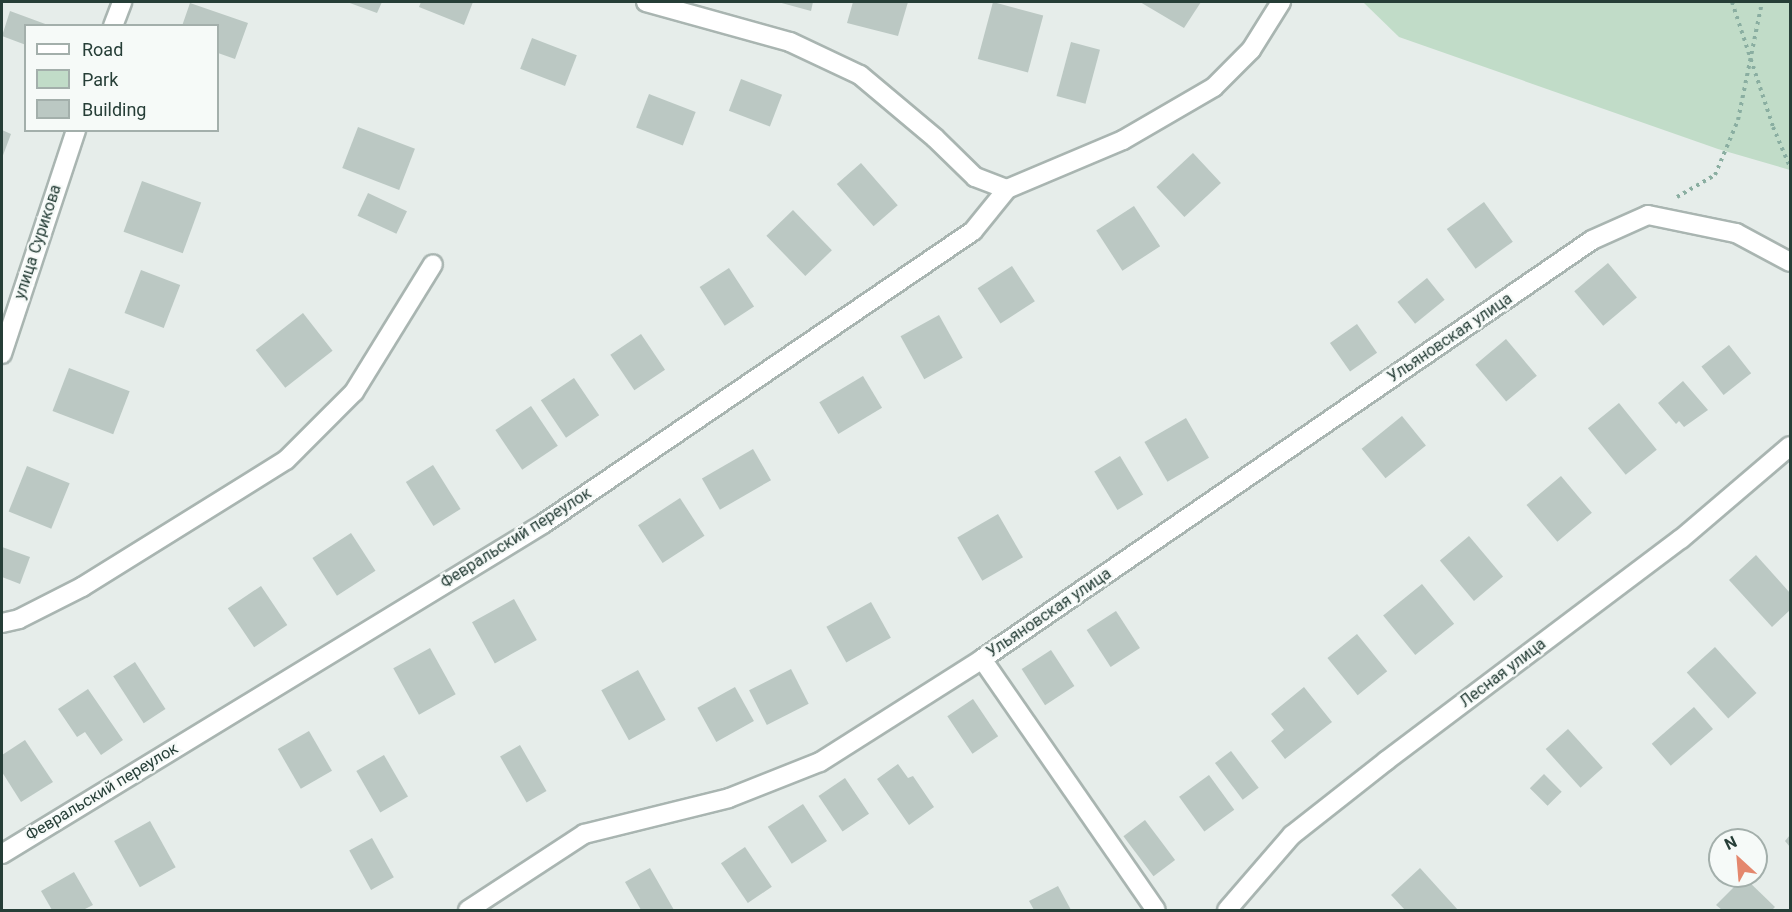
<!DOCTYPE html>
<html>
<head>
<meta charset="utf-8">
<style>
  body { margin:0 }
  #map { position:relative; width:1792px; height:912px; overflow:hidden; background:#e6edea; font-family:Roboto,sans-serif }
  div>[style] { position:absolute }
  .green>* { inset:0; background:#c1dcc8 }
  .building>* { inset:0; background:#bbc8c3; transform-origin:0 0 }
  .path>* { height:4px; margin-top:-2px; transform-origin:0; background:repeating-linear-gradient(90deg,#8aaea1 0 3px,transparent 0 7.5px) }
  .roads { filter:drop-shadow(2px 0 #a9b5b1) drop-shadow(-2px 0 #a9b5b1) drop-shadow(0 2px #a9b5b1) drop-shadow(0 -2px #a9b5b1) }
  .minor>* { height:18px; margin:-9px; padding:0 9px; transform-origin:9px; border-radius:9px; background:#fff }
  span { translate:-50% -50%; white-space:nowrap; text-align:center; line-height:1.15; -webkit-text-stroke:4.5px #f6faf8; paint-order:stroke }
  .street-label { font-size:16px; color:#263e37 }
  .frame { position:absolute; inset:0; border:3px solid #263e37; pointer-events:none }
  .legend { position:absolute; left:24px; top:24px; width:195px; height:108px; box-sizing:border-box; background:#f6faf8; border:2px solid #a3afab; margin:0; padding:8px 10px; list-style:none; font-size:18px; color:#263e37 }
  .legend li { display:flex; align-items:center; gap:12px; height:30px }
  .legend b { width:30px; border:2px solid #a3afab }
  .north { position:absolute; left:1708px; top:828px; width:60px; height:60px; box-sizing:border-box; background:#f6faf8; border:2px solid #a3afab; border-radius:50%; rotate:334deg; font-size:16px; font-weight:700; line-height:24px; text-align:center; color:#263e37 }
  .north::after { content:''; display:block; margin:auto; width:21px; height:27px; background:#e4876d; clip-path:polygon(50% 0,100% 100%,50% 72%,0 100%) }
</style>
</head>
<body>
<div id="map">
  <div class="green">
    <i style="clip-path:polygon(1363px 2px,1790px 2px,1790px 170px,1718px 149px,1399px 37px)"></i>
  </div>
  <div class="building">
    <i style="clip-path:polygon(347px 2px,382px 2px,377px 13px)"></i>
    <i style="clip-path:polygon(421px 2px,473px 2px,464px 25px,419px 7px)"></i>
    <i style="clip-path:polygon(778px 2px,813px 2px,811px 11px)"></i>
    <i style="clip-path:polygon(853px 2px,908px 2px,898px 36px,847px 23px)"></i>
    <i style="left:993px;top:2px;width:52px;height:59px;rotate:15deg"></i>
    <i style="clip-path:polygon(1140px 2px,1201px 2px,1184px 28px)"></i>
    <i style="clip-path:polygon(190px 3px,248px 23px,235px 59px,218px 53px,218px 26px,182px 26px)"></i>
    <i style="clip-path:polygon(10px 11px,48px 25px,48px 26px,26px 26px,26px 45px,2px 36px)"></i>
    <i style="left:532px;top:38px;width:48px;height:33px;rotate:21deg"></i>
    <i style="left:1071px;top:42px;width:30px;height:56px;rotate:15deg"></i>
    <i style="left:741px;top:79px;width:44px;height:34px;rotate:21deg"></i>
    <i style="left:649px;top:94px;width:50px;height:36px;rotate:21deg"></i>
    <i style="left:358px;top:127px;width:61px;height:44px;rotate:21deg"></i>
    <i style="clip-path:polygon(2px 130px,11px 134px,2px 158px)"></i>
    <i style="left:1193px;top:153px;width:41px;height:50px;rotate:47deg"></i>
    <i style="left:861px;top:163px;width:56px;height:32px;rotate:49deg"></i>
    <i style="left:142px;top:181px;width:63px;height:54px;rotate:20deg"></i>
    <i style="left:368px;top:193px;width:43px;height:25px;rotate:25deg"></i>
    <i style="left:1484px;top:202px;width:49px;height:46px;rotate:54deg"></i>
    <i style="left:1134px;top:206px;width:48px;height:45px;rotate:57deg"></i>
    <i style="left:793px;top:210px;width:56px;height:37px;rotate:46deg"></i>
    <i style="left:1608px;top:263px;width:45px;height:44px;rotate:50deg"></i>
    <i style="left:1012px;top:266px;width:42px;height:41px;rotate:57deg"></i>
    <i style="left:729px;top:268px;width:46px;height:35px;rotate:57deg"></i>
    <i style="left:141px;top:270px;width:42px;height:46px;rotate:21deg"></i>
    <i style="left:1427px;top:278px;width:28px;height:38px;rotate:51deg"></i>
    <i style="left:303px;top:313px;width:48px;height:60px;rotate:52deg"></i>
    <i style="left:939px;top:315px;width:49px;height:44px;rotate:61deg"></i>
    <i style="left:1357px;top:324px;width:35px;height:33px;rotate:55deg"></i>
    <i style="left:641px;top:334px;width:43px;height:37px;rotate:56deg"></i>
    <i style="left:1506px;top:339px;width:48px;height:40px;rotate:50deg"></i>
    <i style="left:1729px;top:345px;width:36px;height:35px;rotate:52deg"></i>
    <i style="left:69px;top:368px;width:65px;height:46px;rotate:21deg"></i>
    <i style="left:863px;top:376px;width:37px;height:51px;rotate:59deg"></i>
    <i style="left:574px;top:378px;width:45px;height:40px;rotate:56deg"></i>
    <i style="clip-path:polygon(1683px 381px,1708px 410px,1684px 427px,1679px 421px,1676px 424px,1658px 403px)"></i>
    <i style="left:1619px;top:403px;width:60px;height:40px;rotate:51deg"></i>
    <i style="left:531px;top:406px;width:48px;height:43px;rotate:56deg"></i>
    <i style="left:1402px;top:416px;width:38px;height:52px;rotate:51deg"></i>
    <i style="left:1186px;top:418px;width:46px;height:48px;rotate:60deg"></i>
    <i style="left:753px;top:449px;width:36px;height:59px;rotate:60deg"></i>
    <i style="left:1120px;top:456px;width:45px;height:30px;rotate:59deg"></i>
    <i style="left:433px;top:465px;width:52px;height:32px;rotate:58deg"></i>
    <i style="left:27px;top:466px;width:46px;height:49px;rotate:22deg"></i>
    <i style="left:1561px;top:476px;width:48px;height:45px;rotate:50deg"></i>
    <i style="left:680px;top:498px;width:45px;height:50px;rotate:57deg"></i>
    <i style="left:998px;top:514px;width:50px;height:47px;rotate:60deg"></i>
    <i style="left:351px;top:533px;width:45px;height:46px;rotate:57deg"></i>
    <i style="left:1469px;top:536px;width:53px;height:38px;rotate:50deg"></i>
    <i style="clip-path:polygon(2px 547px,30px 557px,20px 584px,2px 577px)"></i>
    <i style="clip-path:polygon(1756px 555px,1790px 593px,1790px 610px,1772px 627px,1729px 580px)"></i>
    <i style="left:1422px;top:584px;width:51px;height:50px;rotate:51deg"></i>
    <i style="left:261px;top:586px;width:47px;height:40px;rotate:56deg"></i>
    <i style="left:514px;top:599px;width:47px;height:48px;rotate:61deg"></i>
    <i style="left:871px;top:602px;width:41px;height:51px;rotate:61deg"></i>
    <i style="left:1116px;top:611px;width:44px;height:35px;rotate:57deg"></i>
    <i style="left:1357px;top:634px;width:48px;height:38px;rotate:51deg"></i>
    <i style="left:1715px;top:647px;width:62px;height:38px;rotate:48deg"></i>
    <i style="left:430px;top:648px;width:53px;height:42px;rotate:61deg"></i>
    <i style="left:1051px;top:650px;width:43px;height:35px;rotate:57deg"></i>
    <i style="left:135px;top:662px;width:56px;height:26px;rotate:57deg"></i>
    <i style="left:791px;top:669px;width:39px;height:47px;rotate:63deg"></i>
    <i style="left:638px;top:670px;width:57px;height:42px;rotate:61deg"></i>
    <i style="left:735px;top:687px;width:39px;height:43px;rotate:61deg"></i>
    <i style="clip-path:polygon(1304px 687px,1332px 722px,1285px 759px,1271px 741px,1284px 730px,1271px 714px)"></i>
    <i style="clip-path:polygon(88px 689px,123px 740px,101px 755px,85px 732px,77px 737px,58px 709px)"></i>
    <i style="left:973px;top:699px;width:45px;height:31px;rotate:56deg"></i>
    <i style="left:1694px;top:707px;width:29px;height:56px;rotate:49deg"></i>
    <i style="left:1568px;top:729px;width:52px;height:30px;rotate:48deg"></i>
    <i style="left:309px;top:731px;width:46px;height:36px;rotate:60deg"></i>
    <i style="clip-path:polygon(25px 740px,53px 782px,21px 802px,2px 772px,2px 755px)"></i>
    <i style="left:520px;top:745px;width:53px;height:23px;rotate:60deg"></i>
    <i style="left:1231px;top:751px;width:46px;height:20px;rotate:53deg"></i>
    <i style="left:384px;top:755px;width:48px;height:32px;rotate:60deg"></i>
    <i style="clip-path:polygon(898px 764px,908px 778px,913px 776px,934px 807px,909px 825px,877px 779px)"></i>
    <i style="left:1544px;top:774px;width:25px;height:20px;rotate:45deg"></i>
    <i style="left:1209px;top:775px;width:43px;height:37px;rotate:54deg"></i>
    <i style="left:845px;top:778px;width:43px;height:32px;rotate:56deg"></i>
    <i style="left:803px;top:804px;width:44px;height:42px;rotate:57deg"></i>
    <i style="left:1145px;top:820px;width:50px;height:27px;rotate:53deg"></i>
    <i style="left:150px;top:821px;width:53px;height:41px;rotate:61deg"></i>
    <i style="clip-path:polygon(1790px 835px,1790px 847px,1785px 841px)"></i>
    <i style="left:372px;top:838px;width:45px;height:26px;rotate:61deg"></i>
    <i style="left:745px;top:847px;width:48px;height:29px;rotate:56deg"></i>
    <i style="clip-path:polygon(650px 868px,674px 910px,641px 910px,625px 882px)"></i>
    <i style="clip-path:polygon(1420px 868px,1458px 910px,1405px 910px,1391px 895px)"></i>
    <i style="clip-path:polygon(74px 872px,93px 905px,83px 910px,52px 910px,41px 891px)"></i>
    <i style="clip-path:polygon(1744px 877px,1775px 907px,1772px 910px,1722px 910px,1716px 905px)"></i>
    <i style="clip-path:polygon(1058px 886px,1071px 910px,1034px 910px,1029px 901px)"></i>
  </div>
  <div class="path">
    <i style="left:1732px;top:2px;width:132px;rotate:71.8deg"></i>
    <i style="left:1773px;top:127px;width:43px;rotate:67deg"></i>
    <i style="left:1677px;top:197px;width:44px;rotate:-30.1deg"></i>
    <i style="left:1715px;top:175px;width:60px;rotate:-67.3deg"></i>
    <i style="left:1738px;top:120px;width:120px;rotate:-78.5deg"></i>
  </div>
  <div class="roads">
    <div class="minor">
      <i style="left:646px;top:2px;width:149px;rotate:15.5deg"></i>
      <i style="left:790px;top:42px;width:77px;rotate:25.2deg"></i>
      <i style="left:860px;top:75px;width:98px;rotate:40deg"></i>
      <i style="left:935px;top:138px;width:56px;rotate:44.3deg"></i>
      <i style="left:975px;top:177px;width:34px;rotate:21deg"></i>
      <i style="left:1007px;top:189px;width:126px;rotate:-22.9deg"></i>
      <i style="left:1123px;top:140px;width:105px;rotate:-30.2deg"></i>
      <i style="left:1214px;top:87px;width:52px;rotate:-45deg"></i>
      <i style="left:1251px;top:50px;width:57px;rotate:-58deg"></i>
      <i style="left:113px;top:26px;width:26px;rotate:-69deg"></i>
      <i style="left:2px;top:354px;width:236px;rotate:-71.7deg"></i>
      <i style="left:2px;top:623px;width:17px;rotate:-13deg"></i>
      <i style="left:19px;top:619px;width:71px;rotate:-26.9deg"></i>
      <i style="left:82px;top:587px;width:240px;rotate:-31.9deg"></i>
      <i style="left:286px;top:460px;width:96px;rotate:-45deg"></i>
      <i style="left:354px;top:392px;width:150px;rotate:-58.3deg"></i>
      <i style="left:982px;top:659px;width:305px;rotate:55.3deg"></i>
      <i style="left:2px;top:854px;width:634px;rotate:-31.38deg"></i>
      <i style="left:543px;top:524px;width:520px;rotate:-34.27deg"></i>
      <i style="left:973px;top:231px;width:54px;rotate:-51deg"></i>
      <i style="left:468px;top:910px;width:139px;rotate:-33.2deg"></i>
      <i style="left:584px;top:834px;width:149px;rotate:-13.9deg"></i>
      <i style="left:729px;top:798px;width:98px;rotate:-21.6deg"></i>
      <i style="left:820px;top:762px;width:192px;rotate:-32.4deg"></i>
      <i style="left:982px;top:659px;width:740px;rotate:-34.48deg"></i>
      <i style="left:1592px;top:240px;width:61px;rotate:-24.1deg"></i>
      <i style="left:1648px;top:215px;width:90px;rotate:11.6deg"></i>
      <i style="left:1736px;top:233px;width:61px;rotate:28.2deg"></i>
      <i style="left:1227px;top:910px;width:99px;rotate:-49.1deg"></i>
      <i style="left:1292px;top:835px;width:120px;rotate:-38.2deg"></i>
      <i style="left:1386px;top:761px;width:369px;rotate:-37deg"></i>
      <i style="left:1681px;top:539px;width:143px;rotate:-40.5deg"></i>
    </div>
  </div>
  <div class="street-label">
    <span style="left:38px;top:242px;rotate:-72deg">улица Сурикова</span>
    <span style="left:1450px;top:338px;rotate:-34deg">Ульяновская улица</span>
    <span style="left:516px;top:538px;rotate:-32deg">Февральский переулок</span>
    <span style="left:1049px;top:613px;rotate:-34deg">Ульяновская улица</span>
    <span style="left:1503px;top:673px;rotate:-37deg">Лесная улица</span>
    <span style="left:102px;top:792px;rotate:-31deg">Февральский переулок</span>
  </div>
  <div class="frame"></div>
  <ul class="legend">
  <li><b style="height:8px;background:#fff"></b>Road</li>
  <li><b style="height:16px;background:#c1dcc8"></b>Park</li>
  <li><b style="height:16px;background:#bbc8c3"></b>Building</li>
  </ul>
  <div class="north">N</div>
</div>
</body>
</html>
